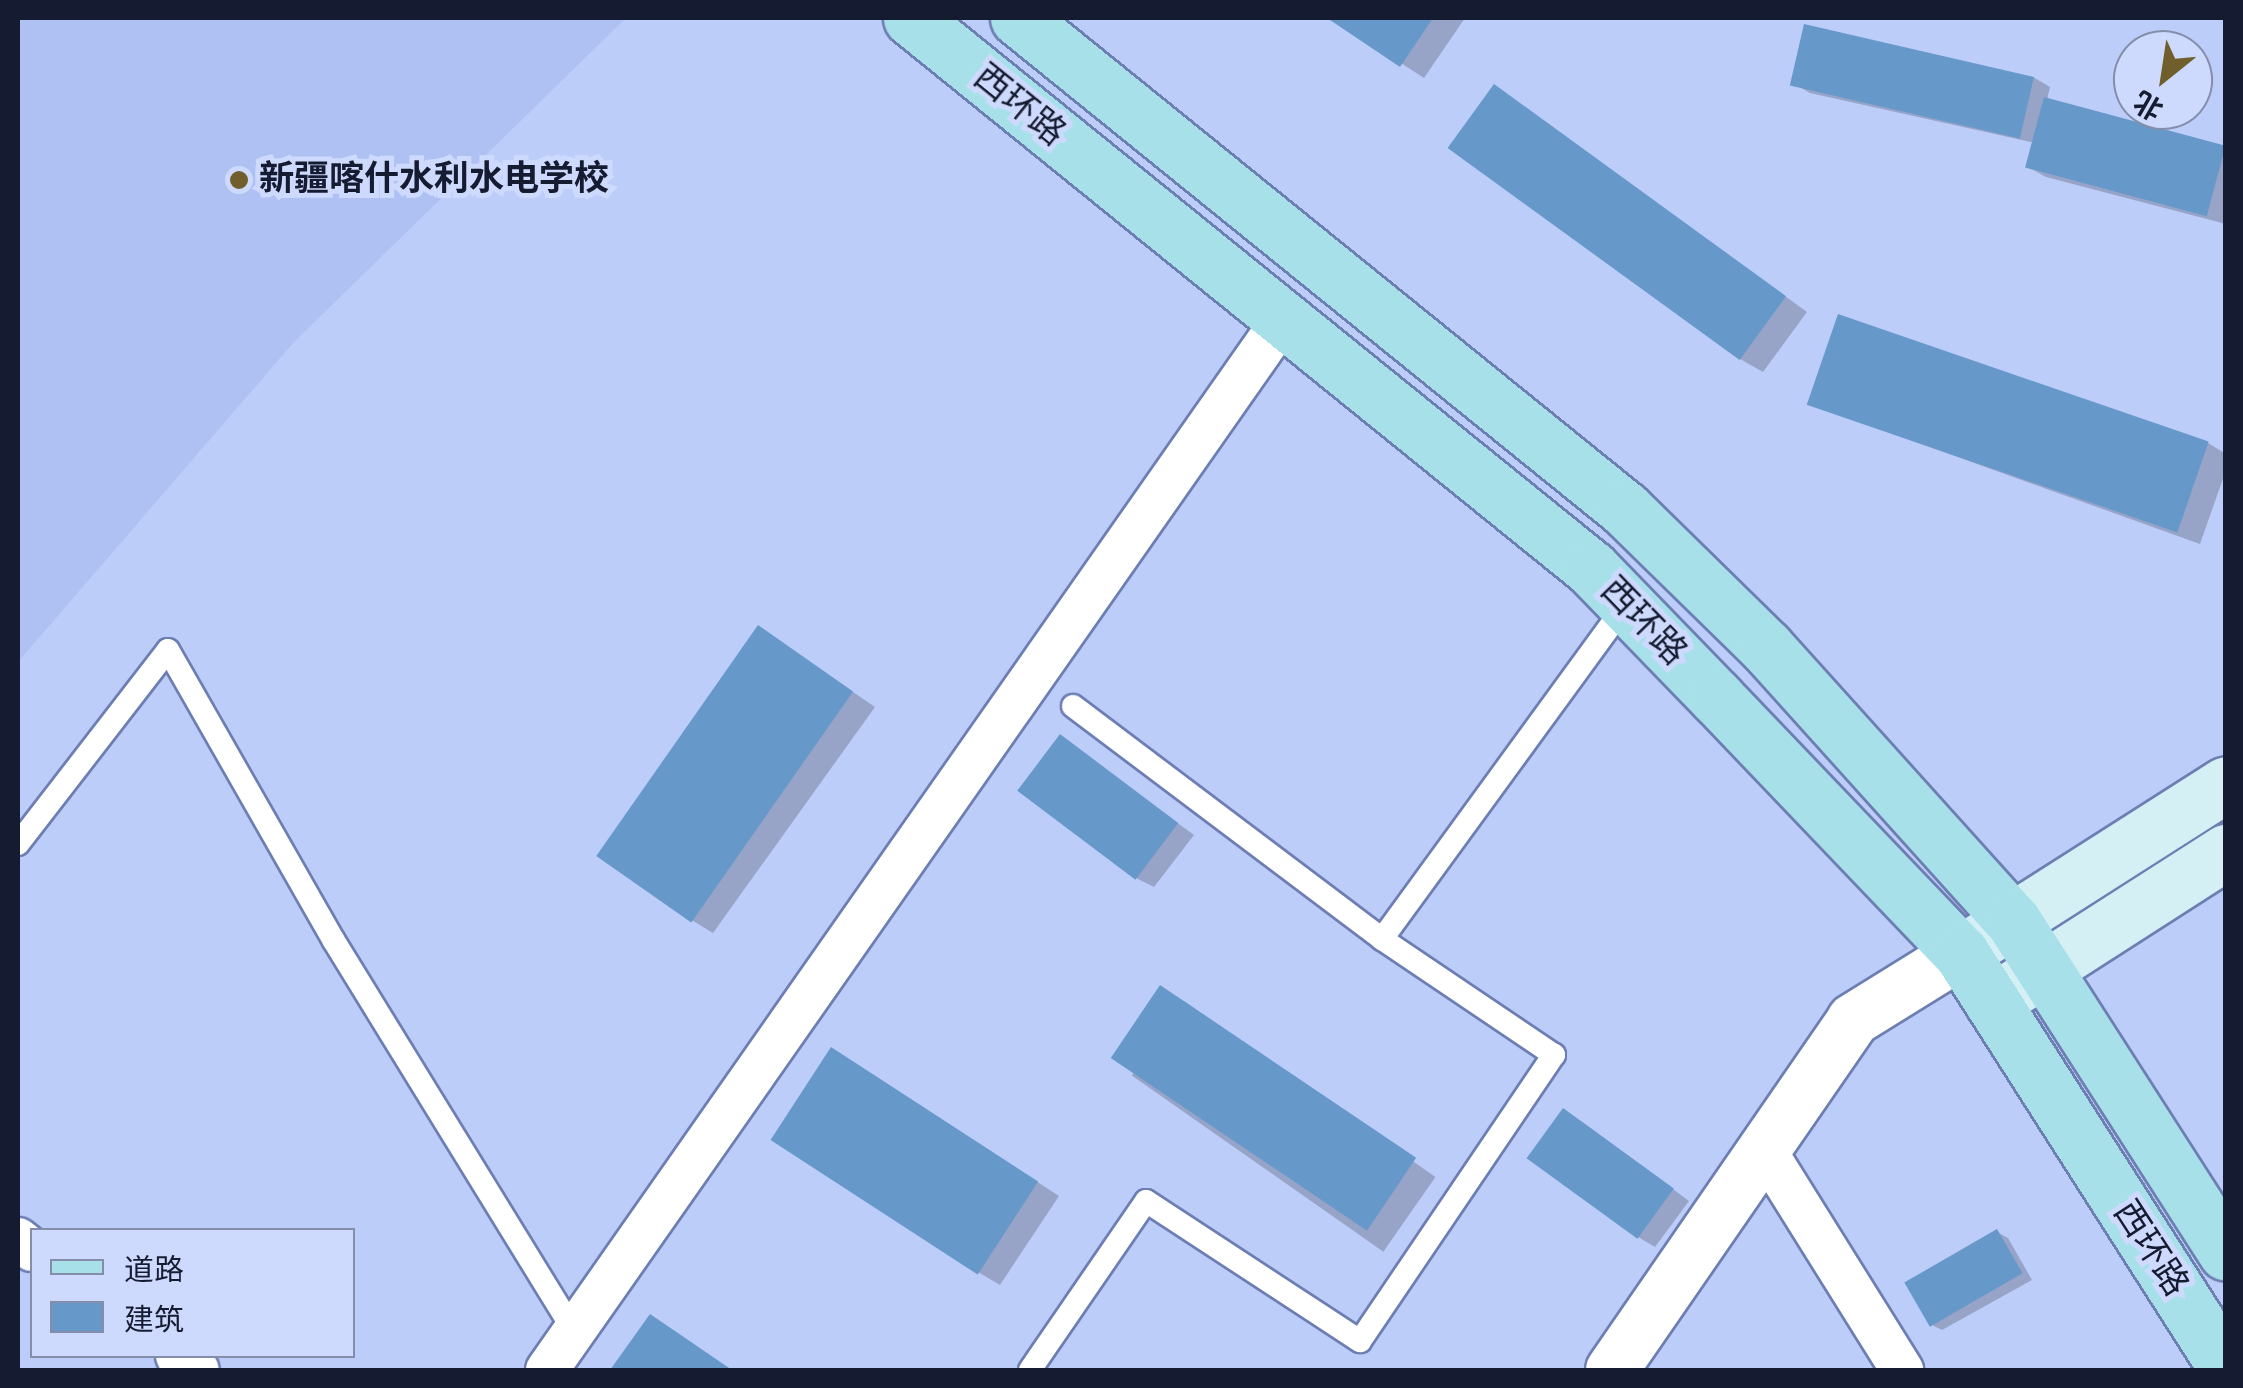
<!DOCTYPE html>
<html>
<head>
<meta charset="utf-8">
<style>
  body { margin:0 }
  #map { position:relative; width:2243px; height:1388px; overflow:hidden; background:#bdcdfa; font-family:"Alegreya Sans","Noto Sans SC",sans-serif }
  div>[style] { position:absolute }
  .built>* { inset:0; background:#afc1f3 }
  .shadow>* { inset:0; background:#0003; transform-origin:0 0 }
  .building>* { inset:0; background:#6698ca; transform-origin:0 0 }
  .roads { filter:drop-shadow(2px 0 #6d7eb3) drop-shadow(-2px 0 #6d7eb3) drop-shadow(0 2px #6d7eb3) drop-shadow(0 -2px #6d7eb3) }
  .service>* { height:22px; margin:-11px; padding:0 11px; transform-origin:11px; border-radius:11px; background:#fff }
  .minor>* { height:42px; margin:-21px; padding:0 21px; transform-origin:21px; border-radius:21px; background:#fff }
  .tertiary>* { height:52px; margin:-26px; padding:0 26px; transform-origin:26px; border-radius:26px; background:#fff }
  .secondary>* { height:55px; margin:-27.5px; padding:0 27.5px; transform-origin:27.5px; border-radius:27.5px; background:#d4f0f4 }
  .primary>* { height:55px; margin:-27.5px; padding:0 27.5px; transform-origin:27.5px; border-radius:27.5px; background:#a8e0ea }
  .dots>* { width:28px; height:28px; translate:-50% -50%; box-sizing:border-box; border:5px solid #cedafd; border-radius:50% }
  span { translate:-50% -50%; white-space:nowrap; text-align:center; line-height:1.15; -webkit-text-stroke:10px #cedafd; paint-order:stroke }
  .street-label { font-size:35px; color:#151b30 }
  .poi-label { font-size:35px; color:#151b30; font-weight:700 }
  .left { translate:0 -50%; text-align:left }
  .frame { position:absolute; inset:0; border:20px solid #151b30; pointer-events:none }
  .legend { position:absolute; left:30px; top:1228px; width:325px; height:130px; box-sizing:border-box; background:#cedafd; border:2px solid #848eab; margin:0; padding:12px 18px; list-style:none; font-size:30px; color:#151b30 }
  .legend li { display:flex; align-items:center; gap:20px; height:50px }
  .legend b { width:50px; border:2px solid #848eab }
  .north { position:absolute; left:2113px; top:30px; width:100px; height:100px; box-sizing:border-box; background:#cedafd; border:2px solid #848eab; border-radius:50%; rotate:210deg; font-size:28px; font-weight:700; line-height:40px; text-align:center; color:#151b30 }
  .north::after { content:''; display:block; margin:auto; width:35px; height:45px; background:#705e2c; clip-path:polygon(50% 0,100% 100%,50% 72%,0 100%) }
</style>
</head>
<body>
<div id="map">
  <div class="built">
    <i style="clip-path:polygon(18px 18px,626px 18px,294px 342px,18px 662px)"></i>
  </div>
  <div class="shadow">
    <i style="clip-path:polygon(1331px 18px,1465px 18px,1424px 78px)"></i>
    <i style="clip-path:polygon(2033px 77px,2050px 87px,2047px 100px,2226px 147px,2226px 224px,2046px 177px,2028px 167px,2035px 143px,1810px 93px,1793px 83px)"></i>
    <i style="clip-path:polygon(1495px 87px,1807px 312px,1763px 372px,1740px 359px)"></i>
    <i style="clip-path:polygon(1810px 404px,2208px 443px,2226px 454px,2226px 470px,2200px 544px)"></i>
    <i style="clip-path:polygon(759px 628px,875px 707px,713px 933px,690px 919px)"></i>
    <i style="clip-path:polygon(1060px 737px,1194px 835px,1154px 887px,1136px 878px)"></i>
    <i style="left:1184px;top:1001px;width:307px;height:91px;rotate:35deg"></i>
    <i style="clip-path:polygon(855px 1063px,1059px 1196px,1000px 1285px,978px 1272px)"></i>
    <i style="clip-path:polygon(1581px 1121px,1689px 1201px,1655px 1247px,1638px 1237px)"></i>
    <i style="clip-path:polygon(1997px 1232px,2008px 1238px,2032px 1280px,1942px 1330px,1930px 1324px)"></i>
    <i style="clip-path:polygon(650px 1317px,673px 1330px,731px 1370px,613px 1370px)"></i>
  </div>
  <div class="building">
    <i style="clip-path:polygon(1327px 18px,1433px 18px,1400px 67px)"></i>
    <i style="left:1804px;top:24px;width:236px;height:63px;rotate:13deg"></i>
    <i style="left:1494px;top:84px;width:361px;height:79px;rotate:36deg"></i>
    <i style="left:2044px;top:97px;width:188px;height:73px;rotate:15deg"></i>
    <i style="left:1838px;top:314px;width:392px;height:96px;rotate:19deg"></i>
    <i style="left:758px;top:625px;width:116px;height:282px;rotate:35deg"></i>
    <i style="left:1060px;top:734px;width:148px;height:71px;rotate:37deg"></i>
    <i style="left:1160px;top:985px;width:309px;height:88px;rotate:34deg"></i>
    <i style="left:831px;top:1047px;width:247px;height:111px;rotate:33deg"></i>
    <i style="left:1563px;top:1108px;width:137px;height:62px;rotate:36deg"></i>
    <i style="left:1997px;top:1229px;width:51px;height:107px;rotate:60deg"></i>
    <i style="clip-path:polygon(650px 1314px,732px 1370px,610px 1370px)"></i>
  </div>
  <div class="roads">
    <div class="service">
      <i style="left:1073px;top:706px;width:387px;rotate:37deg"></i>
      <i style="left:1382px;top:939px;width:414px;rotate:-53.9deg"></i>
      <i style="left:18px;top:844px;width:245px;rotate:-52.3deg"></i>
      <i style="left:168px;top:650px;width:335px;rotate:60.3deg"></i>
      <i style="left:334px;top:941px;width:458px;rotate:58.4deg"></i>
      <i style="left:1030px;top:1370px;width:205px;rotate:-55.5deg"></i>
      <i style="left:1146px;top:1201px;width:256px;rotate:33.2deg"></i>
      <i style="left:1360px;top:1341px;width:346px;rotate:-55.9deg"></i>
      <i style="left:1554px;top:1055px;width:207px;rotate:-146deg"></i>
    </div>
    <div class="minor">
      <i style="left:1764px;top:1149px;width:261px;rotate:58deg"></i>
      <i style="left:18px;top:1239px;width:18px;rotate:38deg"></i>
      <i style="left:177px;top:1356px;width:25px;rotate:34deg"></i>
      <i style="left:547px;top:1370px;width:1279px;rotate:-54.99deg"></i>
    </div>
    <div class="tertiary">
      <i style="left:1612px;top:1370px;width:425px;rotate:-55.4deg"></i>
      <i style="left:1853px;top:1020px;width:127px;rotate:-31.8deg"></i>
    </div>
    <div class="secondary">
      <i style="left:1961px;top:953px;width:314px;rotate:-32.5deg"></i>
      <i style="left:1992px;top:1002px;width:278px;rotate:-32.7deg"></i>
    </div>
    <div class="primary">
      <i style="left:911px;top:18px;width:875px;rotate:38.97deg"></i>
      <i style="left:1591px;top:568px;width:180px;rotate:45.9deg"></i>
      <i style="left:1716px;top:697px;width:354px;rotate:46.3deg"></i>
      <i style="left:1961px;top:953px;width:492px;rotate:57.4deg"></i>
      <i style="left:1018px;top:18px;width:781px;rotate:38.97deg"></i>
      <i style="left:1625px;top:509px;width:197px;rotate:44.4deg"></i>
      <i style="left:1766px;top:647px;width:369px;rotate:48deg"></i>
      <i style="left:2013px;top:921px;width:394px;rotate:57.3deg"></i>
    </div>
  </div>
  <div class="dots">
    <i style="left:239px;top:180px;background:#705e2c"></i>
  </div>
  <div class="street-label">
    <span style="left:1019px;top:106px;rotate:39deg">西环路</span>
    <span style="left:1643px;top:622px;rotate:46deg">西环路</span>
    <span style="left:2150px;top:1249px;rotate:57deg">西环路</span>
  </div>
  <div class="poi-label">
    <span class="left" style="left:259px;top:180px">新疆喀什水利水电学校</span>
  </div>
  <div class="frame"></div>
  <ul class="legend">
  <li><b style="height:12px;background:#a8e0ea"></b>道路</li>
  <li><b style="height:28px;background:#6698ca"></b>建筑</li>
  </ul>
  <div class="north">北</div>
</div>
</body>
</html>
